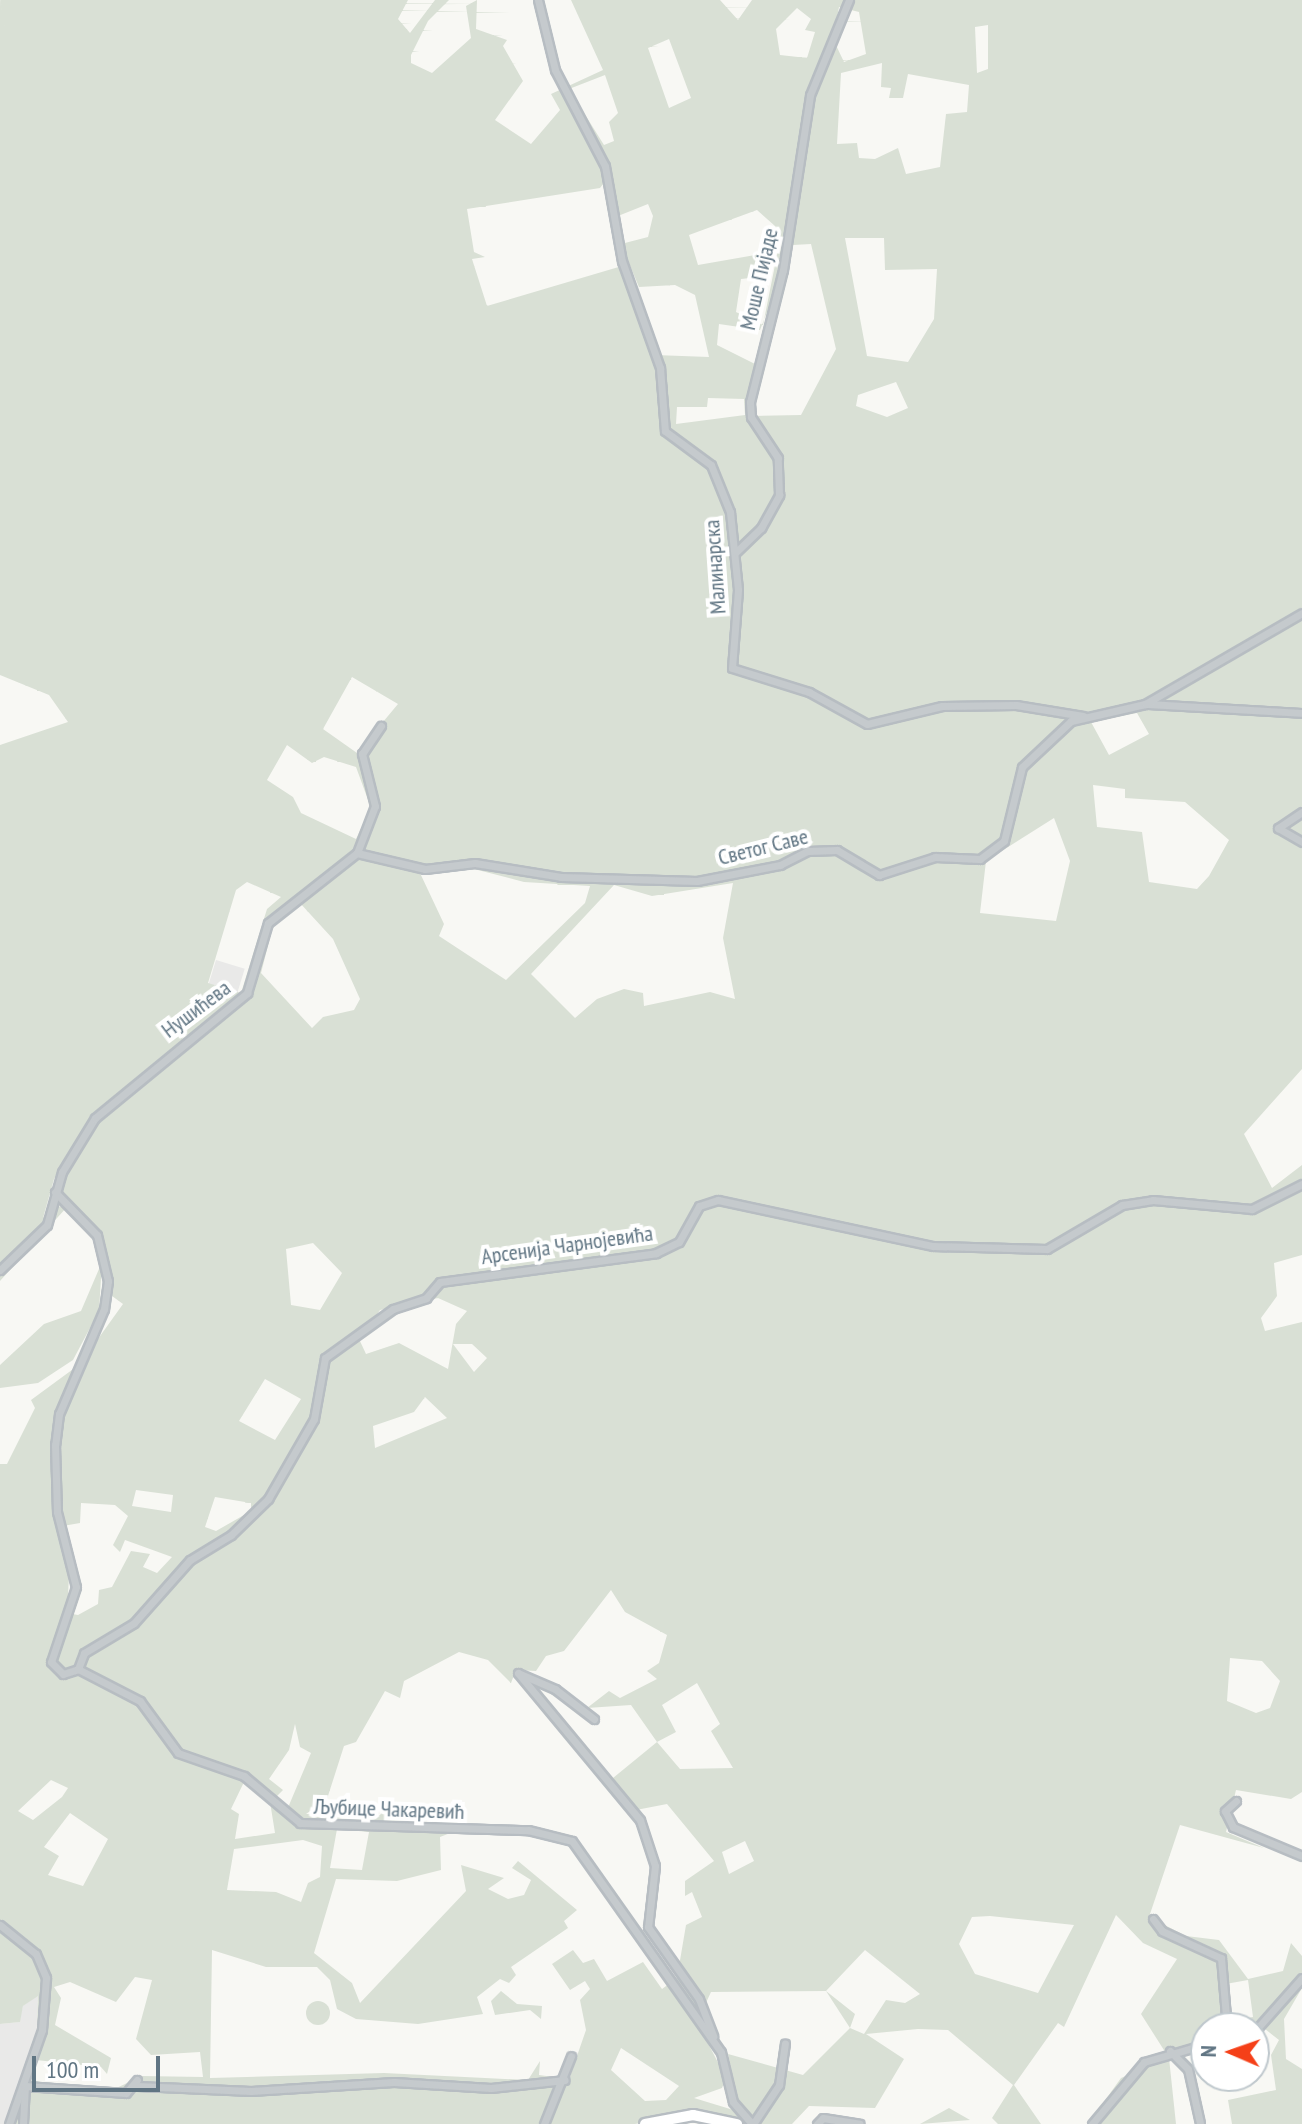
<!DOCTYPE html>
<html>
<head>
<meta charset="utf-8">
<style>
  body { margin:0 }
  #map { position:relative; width:1302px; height:2124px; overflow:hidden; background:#f8f8f4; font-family:"PT Sans Narrow",sans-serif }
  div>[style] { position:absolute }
  .built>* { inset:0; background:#e9e9e8; transform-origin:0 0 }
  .green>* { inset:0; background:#d9e0d5 }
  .round { border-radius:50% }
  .roads { filter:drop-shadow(2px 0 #b7bdc2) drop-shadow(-2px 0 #b7bdc2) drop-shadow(0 2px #b7bdc2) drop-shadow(0 -2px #b7bdc2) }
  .street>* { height:7px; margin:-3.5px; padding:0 3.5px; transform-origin:3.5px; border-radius:3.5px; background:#c5cacd }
  .secondary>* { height:10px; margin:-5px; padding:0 5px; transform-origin:5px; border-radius:5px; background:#fff }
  span { translate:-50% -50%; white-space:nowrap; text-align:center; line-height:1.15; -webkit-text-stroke:8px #fff; paint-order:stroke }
  .street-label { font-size:22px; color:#607583 }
  .north { position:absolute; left:1190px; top:2012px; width:80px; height:80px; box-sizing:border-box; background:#fff; border:2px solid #bfc8cd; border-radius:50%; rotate:272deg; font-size:22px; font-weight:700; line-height:32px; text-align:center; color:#607583 }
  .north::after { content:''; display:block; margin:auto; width:28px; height:36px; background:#f54018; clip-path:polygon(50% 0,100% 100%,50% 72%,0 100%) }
  .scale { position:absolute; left:32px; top:2056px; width:128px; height:36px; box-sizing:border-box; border:4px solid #607583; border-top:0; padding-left:10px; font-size:24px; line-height:28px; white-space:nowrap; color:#607583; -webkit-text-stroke:6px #fff; paint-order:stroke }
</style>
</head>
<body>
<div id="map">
  <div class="built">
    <i style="left:216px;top:960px;width:30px;height:25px;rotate:17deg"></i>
    <i style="clip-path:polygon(38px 1995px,36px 2060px,7px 2124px,0 2124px,0 2024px,19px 2022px,23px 2006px)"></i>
  </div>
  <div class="green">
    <i style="clip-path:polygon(evenodd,0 0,408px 0,398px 19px,410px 33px,435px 0,449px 0,428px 21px,411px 55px,411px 63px,432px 73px,471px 38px,466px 6px,477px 0,476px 29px,507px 40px,503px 46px,523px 81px,495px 120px,531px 144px,560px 110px,551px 94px,603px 70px,571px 0,720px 0,738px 20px,752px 0,1302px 0,1302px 1069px,1244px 1134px,1272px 1188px,1302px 1165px,1302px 1255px,1274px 1263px,1277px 1296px,1261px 1318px,1265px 1331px,1302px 1322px,1302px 1792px,1291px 1799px,1236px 1790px,1226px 1832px,1264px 1848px,1180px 1825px,1149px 1917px,1186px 1936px,1219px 1940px,1248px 1979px,1283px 1971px,1291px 1943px,1302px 1956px,1302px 1988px,1284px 2019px,1286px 2059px,1302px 2069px,1302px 2124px,1232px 2124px,1228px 2100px,1276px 2090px,1271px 2055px,1279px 2040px,1265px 2029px,1254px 2037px,1254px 2028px,1206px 2028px,1206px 2051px,1169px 2058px,1176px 2124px,1088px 2124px,1121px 2078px,1169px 2058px,1141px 2014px,1177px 1959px,1143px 1943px,1116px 1915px,1064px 2027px,1058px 2023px,1014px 2085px,1041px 2124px,998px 2124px,992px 2118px,1013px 2085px,948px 2030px,918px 2029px,866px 2034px,904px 2059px,875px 2108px,809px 2106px,792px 2124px,710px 2124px,700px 2111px,635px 2124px,11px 2124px,29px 2080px,108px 2092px,142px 2076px,203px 2077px,200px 2052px,151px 2055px,136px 2039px,152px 1980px,135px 1977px,116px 2002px,70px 1982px,54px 1987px,61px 1998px,55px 2025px,111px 2058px,107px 2074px,101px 2067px,36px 2060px,38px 1996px,23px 2006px,20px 2022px,0 2024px,0 1464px,7px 1464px,35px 1408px,31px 1400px,80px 1364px,123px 1304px,112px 1296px,105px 1244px,58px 1191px,93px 1128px,86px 1124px,54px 1179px,43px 1218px,51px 1206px,67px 1207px,0 1281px,0 745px,68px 722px,49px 695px,0 675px,0 0,839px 7px,859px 12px,866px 54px,844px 62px,833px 39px,839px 7px,0 0,797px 8px,811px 19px,805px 30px,815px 32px,807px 58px,780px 55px,776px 29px,797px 8px,0 0,988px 25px,988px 69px,977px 73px,975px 27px,988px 25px,0 0,669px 39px,691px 98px,669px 108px,648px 48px,669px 39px,0 0,882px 63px,881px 87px,891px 88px,889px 98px,903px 98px,908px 74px,969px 85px,967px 112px,946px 114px,940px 167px,906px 174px,898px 148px,875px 159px,859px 158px,857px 143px,837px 144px,841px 73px,882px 63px,0 0,605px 75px,618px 113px,609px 122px,614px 141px,604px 145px,569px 89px,605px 75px,0 0,610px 175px,618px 216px,648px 204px,653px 216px,648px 237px,621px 244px,639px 287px,675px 285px,695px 295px,709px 357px,655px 355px,622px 266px,487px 306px,472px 259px,485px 257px,474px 252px,467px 209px,600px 188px,610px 175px,0 0,757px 210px,775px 226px,778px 250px,763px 325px,736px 312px,741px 279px,759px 277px,761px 254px,698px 265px,689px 235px,757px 210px,0 0,845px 238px,884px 238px,885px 270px,937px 269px,934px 319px,908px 362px,867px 356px,845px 238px,0 0,811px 244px,836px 349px,801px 415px,752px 416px,761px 367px,717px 345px,719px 324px,760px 330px,793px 245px,811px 244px,0 0,896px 382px,908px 408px,887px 417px,856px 406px,858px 395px,896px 382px,0 0,708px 398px,744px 399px,745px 415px,676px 424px,677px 407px,707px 407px,708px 398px,0 0,352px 677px,398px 704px,357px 753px,323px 729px,352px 677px,0 0,1137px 713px,1149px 734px,1109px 755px,1091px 722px,1137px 713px,0 0,287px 745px,312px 763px,324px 757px,356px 767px,371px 808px,356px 839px,301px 813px,293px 797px,267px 780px,287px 745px,0 0,1093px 785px,1125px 789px,1125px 798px,1185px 802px,1229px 840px,1209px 876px,1197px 889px,1149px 882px,1142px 832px,1097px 827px,1093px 785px,0 0,1054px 818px,1070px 861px,1056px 921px,980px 913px,986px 861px,1054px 818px,0 0,474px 869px,524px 882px,590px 886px,585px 903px,506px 980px,439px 936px,444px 924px,420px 873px,474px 869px,0 0,247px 882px,281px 897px,267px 909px,241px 993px,208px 983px,236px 890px,247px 882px,0 0,733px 883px,723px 938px,735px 999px,710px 992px,644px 1006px,643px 993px,624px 989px,597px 999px,575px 1018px,531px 974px,614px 885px,652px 896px,733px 883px,0 0,300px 903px,333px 939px,360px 999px,354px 1010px,323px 1017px,312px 1028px,261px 973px,273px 926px,300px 903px,0 0,313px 1243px,342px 1273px,320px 1310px,291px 1305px,286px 1249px,313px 1243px,0 0,438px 1298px,467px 1311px,456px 1324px,448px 1369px,399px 1343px,366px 1354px,359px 1339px,380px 1310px,438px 1298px,0 0,453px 1344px,472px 1344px,487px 1358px,474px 1372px,453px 1344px,0 0,265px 1379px,301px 1399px,275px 1440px,239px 1421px,265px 1379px,0 0,425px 1397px,447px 1418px,375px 1448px,373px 1426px,414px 1412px,425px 1397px,0 0,136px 1490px,173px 1495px,171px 1512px,132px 1506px,136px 1490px,0 0,215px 1497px,251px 1503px,251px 1511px,216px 1531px,205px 1527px,215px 1497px,0 0,81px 1503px,115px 1505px,128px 1516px,113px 1545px,120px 1552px,125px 1540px,172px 1557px,157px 1573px,143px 1567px,150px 1554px,131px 1551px,112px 1587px,99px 1590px,98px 1604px,78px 1615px,67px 1613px,69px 1576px,57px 1527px,80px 1523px,81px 1503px,0 0,611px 1590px,625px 1612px,667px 1635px,659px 1663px,647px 1671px,657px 1679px,620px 1698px,609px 1691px,587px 1708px,631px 1705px,657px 1742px,613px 1778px,636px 1810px,667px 1804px,714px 1861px,685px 1881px,685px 1896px,692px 1892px,702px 1917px,686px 1925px,677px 1978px,662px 1989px,643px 1962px,607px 1981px,594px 1959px,583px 1963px,573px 1950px,552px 1964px,570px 1990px,585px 1981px,590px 1989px,580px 2000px,586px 2030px,569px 2079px,539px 2075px,540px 2061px,528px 2080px,384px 2073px,210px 2078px,212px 1950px,266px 1967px,317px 1967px,330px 1980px,337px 2009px,356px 2019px,418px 2024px,483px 2014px,477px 1997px,500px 1979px,509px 1983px,516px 1975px,511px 1967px,568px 1928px,564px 1921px,577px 1910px,518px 1861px,512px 1868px,531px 1880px,524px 1895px,508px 1899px,488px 1889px,504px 1878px,461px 1865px,466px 1891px,360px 2003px,352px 1983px,314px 1953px,336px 1879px,397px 1881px,441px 1870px,440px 1837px,463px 1828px,455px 1820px,425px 1824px,386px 1808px,380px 1815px,306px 1814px,327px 1799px,344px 1746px,356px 1742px,385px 1691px,400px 1698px,404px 1681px,459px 1652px,488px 1660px,511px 1683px,516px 1670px,536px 1671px,546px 1656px,564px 1651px,611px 1590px,0 0,1230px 1658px,1262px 1661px,1280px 1681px,1270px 1708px,1256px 1713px,1227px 1701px,1230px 1658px,0 0,697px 1683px,720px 1724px,711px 1731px,733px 1768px,680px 1769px,657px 1742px,676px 1732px,662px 1705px,697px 1683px,0 0,295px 1724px,300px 1747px,311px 1753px,287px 1810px,274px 1799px,283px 1790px,269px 1779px,289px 1750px,295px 1724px,0 0,51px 1780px,68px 1788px,62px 1797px,33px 1820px,18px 1811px,51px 1780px,0 0,244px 1782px,270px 1802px,275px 1833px,235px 1839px,239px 1814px,231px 1809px,244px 1782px,0 0,70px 1813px,108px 1839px,83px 1886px,48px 1875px,59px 1856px,44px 1847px,70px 1813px,0 0,337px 1829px,369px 1832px,362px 1870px,330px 1868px,337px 1829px,0 0,303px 1840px,322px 1846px,320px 1877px,308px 1883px,301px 1902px,276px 1892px,227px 1890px,234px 1849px,303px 1840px,0 0,745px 1841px,754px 1861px,729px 1874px,722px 1852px,745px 1841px,0 0,990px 1916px,1074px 1925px,1038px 1993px,975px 1974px,959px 1944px,972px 1917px,990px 1916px,0 0,865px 1950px,920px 1994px,905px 2003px,886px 2000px,864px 2034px,850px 2028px,855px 2014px,826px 1991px,865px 1950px,0 0,1248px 1980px,1253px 2017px,1225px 2022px,1220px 1985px,1248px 1980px,0 0,826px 1991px,850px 2028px,803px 2075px,728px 2054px,740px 2112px,694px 2098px,722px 2088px,726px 2078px,697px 2022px,711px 1992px,826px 1991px,0 0,621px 2048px,679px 2086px,666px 2100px,645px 2101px,611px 2070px,621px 2048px)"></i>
    <i style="clip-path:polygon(102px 1262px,99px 1311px,73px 1360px,38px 1383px,0 1388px,0 1365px,44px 1324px,81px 1311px)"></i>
    <i style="clip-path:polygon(501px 1991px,517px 2004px,542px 2006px,541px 2019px,530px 2010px,495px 2015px,491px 2001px)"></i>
    <i class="round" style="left:306px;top:2001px;width:24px;height:24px"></i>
    <i style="clip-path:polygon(949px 2108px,970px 2120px,920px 2124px)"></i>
  </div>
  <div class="roads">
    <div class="street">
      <i style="left:538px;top:0;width:72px;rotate:76.3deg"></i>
      <i style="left:555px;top:70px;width:108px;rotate:62.5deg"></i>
      <i style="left:605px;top:166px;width:97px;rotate:79.9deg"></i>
      <i style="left:622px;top:261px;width:114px;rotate:70.4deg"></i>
      <i style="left:660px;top:368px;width:63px;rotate:85.5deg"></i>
      <i style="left:665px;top:431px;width:57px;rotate:36.5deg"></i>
      <i style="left:711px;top:465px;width:51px;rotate:68deg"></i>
      <i style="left:730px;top:512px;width:78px;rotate:84.1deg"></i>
      <i style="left:738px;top:590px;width:78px;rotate:94.4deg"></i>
      <i style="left:732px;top:668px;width:81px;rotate:17.3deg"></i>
      <i style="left:809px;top:692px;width:66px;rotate:28.9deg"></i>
      <i style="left:867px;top:724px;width:77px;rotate:-13.5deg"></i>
      <i style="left:942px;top:706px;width:74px;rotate:-0.8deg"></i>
      <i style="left:1016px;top:705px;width:68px;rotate:9.3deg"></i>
      <i style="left:736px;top:552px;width:35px;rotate:-44deg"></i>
      <i style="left:761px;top:528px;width:38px;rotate:-61deg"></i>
      <i style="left:779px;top:495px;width:37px;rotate:-92deg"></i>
      <i style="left:778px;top:458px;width:49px;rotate:-123.4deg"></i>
      <i style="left:751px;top:417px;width:15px;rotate:-94deg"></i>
      <i style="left:750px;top:402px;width:136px;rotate:-76deg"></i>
      <i style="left:783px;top:270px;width:177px;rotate:-81.2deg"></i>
      <i style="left:810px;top:95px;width:103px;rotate:-67.7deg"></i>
      <i style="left:1147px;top:704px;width:155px;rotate:3.3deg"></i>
      <i style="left:1302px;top:812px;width:29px;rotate:146deg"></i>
      <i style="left:1278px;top:828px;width:28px;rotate:30deg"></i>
      <i style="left:357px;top:853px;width:70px;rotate:13.2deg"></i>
      <i style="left:425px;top:869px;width:50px;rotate:-6.8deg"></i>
      <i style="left:475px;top:863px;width:87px;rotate:9.2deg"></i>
      <i style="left:561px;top:877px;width:136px;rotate:1.7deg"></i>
      <i style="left:697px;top:881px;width:85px;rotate:-10.9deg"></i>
      <i style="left:780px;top:865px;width:31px;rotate:-27deg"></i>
      <i style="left:808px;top:851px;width:29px;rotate:-2deg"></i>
      <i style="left:837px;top:850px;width:49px;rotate:30.8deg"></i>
      <i style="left:879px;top:875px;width:59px;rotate:-17.8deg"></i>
      <i style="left:935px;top:857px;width:45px;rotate:2.5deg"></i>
      <i style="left:980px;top:859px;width:30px;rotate:-37deg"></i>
      <i style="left:1004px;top:841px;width:76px;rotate:-76.3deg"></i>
      <i style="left:1022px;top:767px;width:67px;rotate:-43.2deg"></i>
      <i style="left:1071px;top:721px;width:76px;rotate:-12.9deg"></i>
      <i style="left:1145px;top:704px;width:181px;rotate:-30.1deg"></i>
      <i style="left:55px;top:1192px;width:60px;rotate:45.7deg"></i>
      <i style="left:97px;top:1235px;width:47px;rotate:76.6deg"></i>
      <i style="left:108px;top:1281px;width:28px;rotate:98deg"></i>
      <i style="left:104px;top:1309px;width:114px;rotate:113.2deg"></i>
      <i style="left:59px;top:1414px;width:31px;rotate:97deg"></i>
      <i style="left:55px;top:1445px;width:67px;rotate:88.3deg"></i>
      <i style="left:57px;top:1512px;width:77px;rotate:75.8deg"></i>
      <i style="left:76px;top:1587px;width:79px;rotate:108.4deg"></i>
      <i style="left:51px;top:1662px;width:17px;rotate:45deg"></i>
      <i style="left:63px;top:1674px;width:16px;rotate:-18deg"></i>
      <i style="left:0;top:1270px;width:65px;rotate:-43.8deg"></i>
      <i style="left:47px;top:1225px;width:55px;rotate:-74.2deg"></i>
      <i style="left:62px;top:1172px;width:63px;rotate:-58.6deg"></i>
      <i style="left:95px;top:1118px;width:197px;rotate:-39.4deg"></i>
      <i style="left:247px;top:993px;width:73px;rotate:-73.3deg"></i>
      <i style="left:268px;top:923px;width:113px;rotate:-38.2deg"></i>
      <i style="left:357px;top:853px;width:50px;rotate:-69deg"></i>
      <i style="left:375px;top:806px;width:54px;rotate:-104deg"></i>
      <i style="left:362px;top:754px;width:34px;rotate:-56deg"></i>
      <i style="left:78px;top:1669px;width:17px;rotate:-69deg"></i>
      <i style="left:84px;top:1653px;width:58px;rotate:-31deg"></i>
      <i style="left:134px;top:1623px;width:84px;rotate:-48.4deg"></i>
      <i style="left:190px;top:1560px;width:48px;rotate:-31.4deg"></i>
      <i style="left:231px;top:1535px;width:52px;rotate:-44.2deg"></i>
      <i style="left:268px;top:1499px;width:92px;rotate:-60.1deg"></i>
      <i style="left:314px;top:1419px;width:62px;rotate:-79.8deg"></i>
      <i style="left:325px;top:1358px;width:84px;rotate:-35.8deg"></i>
      <i style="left:393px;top:1309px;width:35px;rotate:-18deg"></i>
      <i style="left:426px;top:1298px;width:21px;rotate:-49deg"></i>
      <i style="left:440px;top:1282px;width:218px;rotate:-7.6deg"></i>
      <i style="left:656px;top:1253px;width:25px;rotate:-26deg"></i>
      <i style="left:679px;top:1242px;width:41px;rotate:-60.9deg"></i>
      <i style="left:699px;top:1206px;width:20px;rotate:-18deg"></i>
      <i style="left:718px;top:1200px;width:220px;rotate:12.1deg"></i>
      <i style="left:933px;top:1246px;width:114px;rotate:1.5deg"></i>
      <i style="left:1047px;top:1249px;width:87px;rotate:-30.4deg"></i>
      <i style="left:1122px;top:1205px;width:31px;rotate:-9deg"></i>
      <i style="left:1153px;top:1200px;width:99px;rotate:5.2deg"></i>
      <i style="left:1252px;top:1209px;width:56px;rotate:-26.6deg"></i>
      <i style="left:78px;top:1669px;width:70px;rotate:27.3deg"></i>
      <i style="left:140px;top:1701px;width:64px;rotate:53.8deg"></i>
      <i style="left:178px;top:1753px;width:70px;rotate:19.2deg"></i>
      <i style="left:244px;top:1776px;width:73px;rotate:40deg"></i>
      <i style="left:300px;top:1823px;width:228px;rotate:1.8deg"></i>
      <i style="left:528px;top:1830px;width:45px;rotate:14deg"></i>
      <i style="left:572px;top:1841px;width:258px;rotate:54.8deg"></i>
      <i style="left:721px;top:2052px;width:51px;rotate:76.5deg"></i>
      <i style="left:733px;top:2102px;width:29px;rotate:49deg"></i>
      <i style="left:594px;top:1719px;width:49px;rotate:-142.4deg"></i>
      <i style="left:555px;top:1689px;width:40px;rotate:-156.6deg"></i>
      <i style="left:518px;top:1673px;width:191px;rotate:50.3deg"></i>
      <i style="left:640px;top:1820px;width:48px;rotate:71.9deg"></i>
      <i style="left:655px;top:1866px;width:61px;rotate:96.5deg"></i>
      <i style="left:648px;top:1927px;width:88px;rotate:54.7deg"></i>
      <i style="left:699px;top:1999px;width:40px;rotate:69deg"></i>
      <i style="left:1236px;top:1801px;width:15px;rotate:138deg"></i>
      <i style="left:1225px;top:1811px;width:18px;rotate:63deg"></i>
      <i style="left:1233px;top:1827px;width:75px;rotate:22.8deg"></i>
      <i style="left:1153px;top:1919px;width:15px;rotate:53deg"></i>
      <i style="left:1162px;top:1931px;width:65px;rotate:24.6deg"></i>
      <i style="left:1221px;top:1958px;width:70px;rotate:85.1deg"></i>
      <i style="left:0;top:1925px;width:46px;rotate:38.9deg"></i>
      <i style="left:36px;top:1954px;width:26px;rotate:67deg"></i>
      <i style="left:46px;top:1978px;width:52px;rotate:94.4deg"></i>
      <i style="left:42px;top:2030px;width:100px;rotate:109.3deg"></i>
      <i style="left:1254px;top:2032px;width:72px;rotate:-48.4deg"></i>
      <i style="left:1170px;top:2051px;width:25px;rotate:45deg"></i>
      <i style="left:1188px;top:2069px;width:55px;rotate:77.5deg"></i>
      <i style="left:137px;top:2086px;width:114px;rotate:2.5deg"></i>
      <i style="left:251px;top:2091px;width:143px;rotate:-3.6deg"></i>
      <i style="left:394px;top:2082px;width:97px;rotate:3.5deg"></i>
      <i style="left:491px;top:2088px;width:74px;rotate:-6.2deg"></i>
      <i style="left:23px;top:2124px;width:38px;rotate:-87deg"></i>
      <i style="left:25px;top:2086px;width:101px;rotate:4deg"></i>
      <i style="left:126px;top:2093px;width:17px;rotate:-50deg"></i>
      <i style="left:544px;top:2124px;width:73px;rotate:-68.3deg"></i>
      <i style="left:753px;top:2124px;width:47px;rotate:-56.3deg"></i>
      <i style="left:779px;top:2085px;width:42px;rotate:-81.9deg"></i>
      <i style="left:817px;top:2124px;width:8px;rotate:-45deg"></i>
      <i style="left:823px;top:2118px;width:37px;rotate:9deg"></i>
      <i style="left:1092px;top:2124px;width:81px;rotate:-50deg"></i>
      <i style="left:1144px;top:2062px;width:65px;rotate:-16.2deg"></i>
    </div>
    <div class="secondary">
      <i style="left:645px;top:2124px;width:49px;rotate:-10.6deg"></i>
      <i style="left:693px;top:2115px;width:45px;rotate:11.6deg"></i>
    </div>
  </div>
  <div class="street-label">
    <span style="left:759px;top:279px;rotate:-77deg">Моше Пијаде</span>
    <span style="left:715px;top:567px;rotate:-94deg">Малинарска</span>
    <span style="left:763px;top:847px;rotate:-14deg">Светог Саве</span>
    <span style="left:196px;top:1009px;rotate:-37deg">Нушићева</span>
    <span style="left:567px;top:1245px;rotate:-8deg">Арсенија Чарнојевића</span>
    <span style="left:389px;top:1809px;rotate:2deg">Љубице Чакаревић</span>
  </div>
  <div class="north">N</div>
  <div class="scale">100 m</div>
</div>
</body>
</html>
